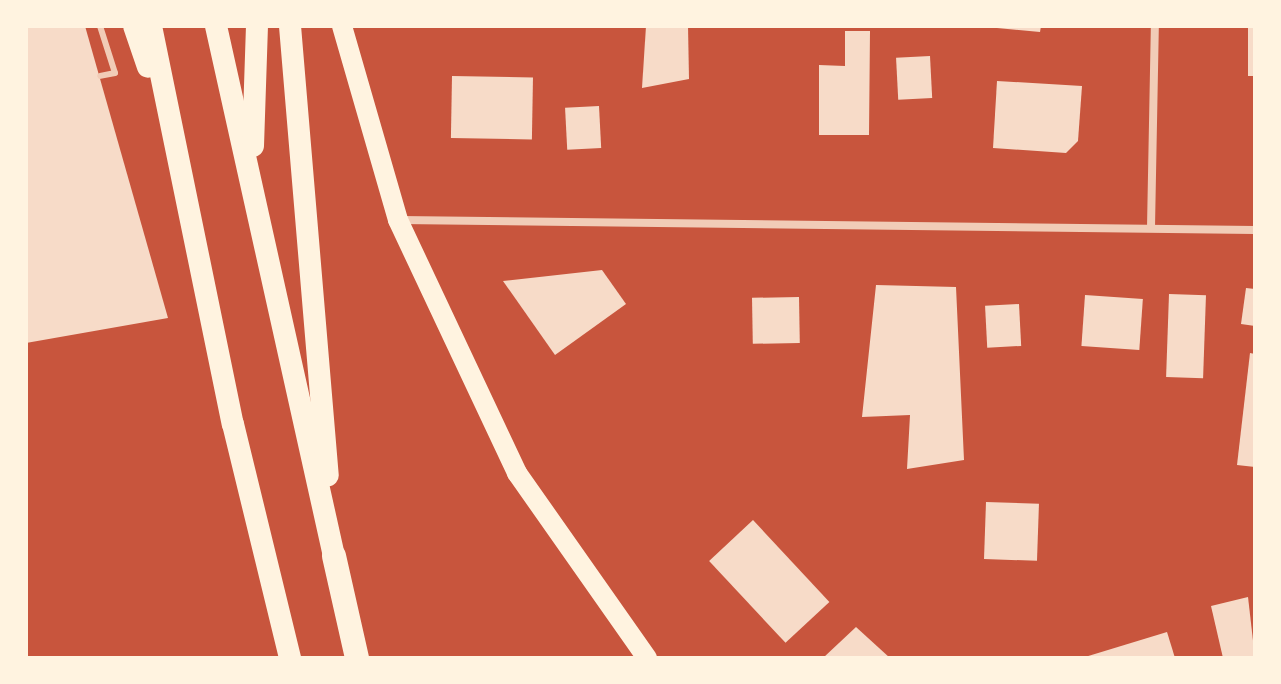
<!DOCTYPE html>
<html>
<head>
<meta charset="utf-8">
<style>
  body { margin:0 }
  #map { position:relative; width:1281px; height:684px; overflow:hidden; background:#c8553d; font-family:"IBM Plex Serif",serif }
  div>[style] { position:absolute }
  .building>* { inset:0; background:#f7dbc8; transform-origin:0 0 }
  .service>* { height:6px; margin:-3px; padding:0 3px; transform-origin:3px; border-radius:3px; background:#f1ccb7 }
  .minor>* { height:8px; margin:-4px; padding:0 4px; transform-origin:4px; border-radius:4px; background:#f1ccb7 }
  .primary>* { height:20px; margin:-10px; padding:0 10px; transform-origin:10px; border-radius:10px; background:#fff3e0 }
  .trunk>* { height:22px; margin:-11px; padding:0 11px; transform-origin:11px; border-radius:11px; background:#fff3e0 }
  .motorway>* { height:24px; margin:-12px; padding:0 12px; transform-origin:12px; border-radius:12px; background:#fff3e0 }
  span { translate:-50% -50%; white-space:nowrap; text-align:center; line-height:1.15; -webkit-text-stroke:8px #fff3e0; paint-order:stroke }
  .frame { position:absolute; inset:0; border:28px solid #fff3e0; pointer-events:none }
</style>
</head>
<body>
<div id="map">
  <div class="building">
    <i style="clip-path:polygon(26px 26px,85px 26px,168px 318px,26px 343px)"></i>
    <i style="clip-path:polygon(646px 26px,688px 26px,689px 79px,642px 88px)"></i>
    <i style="clip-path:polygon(976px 26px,1041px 26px,1040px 32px)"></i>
    <i style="left:1248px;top:26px;width:7px;height:50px"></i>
    <i style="clip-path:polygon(845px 31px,870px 31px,869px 135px,819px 135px,819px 65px,845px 66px)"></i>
    <i style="left:930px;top:56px;width:42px;height:34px;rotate:87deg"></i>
    <i style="left:452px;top:76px;width:81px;height:62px;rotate:1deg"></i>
    <i style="clip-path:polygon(997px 81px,1082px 86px,1078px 141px,1066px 153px,993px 148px)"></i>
    <i style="left:599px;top:106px;width:42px;height:34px;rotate:87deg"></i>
    <i style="clip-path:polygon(602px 270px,626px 304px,555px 355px,503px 281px)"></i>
    <i style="clip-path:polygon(876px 285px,956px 287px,964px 460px,907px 469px,910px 415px,862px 417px)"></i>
    <i style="clip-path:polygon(1246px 288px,1255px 289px,1255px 326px,1241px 324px)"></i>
    <i style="left:1169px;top:294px;width:37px;height:83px;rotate:2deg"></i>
    <i style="left:1085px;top:295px;width:58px;height:51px;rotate:4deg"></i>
    <i style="left:799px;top:297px;width:46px;height:47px;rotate:89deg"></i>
    <i style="left:1019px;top:304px;width:42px;height:34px;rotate:87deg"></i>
    <i style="clip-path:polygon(1250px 353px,1255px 354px,1255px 467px,1237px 465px)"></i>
    <i style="left:986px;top:502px;width:53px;height:57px;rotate:2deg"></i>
    <i style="left:753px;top:520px;width:112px;height:60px;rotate:47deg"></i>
    <i style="clip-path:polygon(1248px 597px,1255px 658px,1223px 658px,1211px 606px)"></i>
    <i style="clip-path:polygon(856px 627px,890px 658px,823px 658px)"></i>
    <i style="clip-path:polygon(1167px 632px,1175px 658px,1085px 658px,1085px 657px)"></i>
  </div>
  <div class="service">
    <i style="left:100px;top:26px;width:49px;rotate:72.3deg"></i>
    <i style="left:115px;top:73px;width:15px;rotate:169deg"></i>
  </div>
  <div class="minor">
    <i style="left:400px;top:220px;width:855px;rotate:0.67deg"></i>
    <i style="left:1151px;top:227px;width:201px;rotate:-88.9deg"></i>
  </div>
  <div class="primary">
    <i style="left:342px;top:26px;width:202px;rotate:73.9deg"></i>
    <i style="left:398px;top:220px;width:280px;rotate:64.8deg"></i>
    <i style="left:517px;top:473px;width:226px;rotate:54.9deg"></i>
  </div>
  <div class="trunk">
    <i style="left:134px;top:26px;width:43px;rotate:71.1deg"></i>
    <i style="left:151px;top:26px;width:406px;rotate:78.4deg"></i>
    <i style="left:233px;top:424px;width:241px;rotate:76.3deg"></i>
    <i style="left:216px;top:26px;width:543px;rotate:77.45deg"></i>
    <i style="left:290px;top:26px;width:451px;rotate:85.2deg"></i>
    <i style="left:253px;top:146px;width:120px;rotate:-88.1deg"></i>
  </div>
  <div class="motorway">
    <i style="left:334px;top:556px;width:105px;rotate:77.3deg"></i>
  </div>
  <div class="frame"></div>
</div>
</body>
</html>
